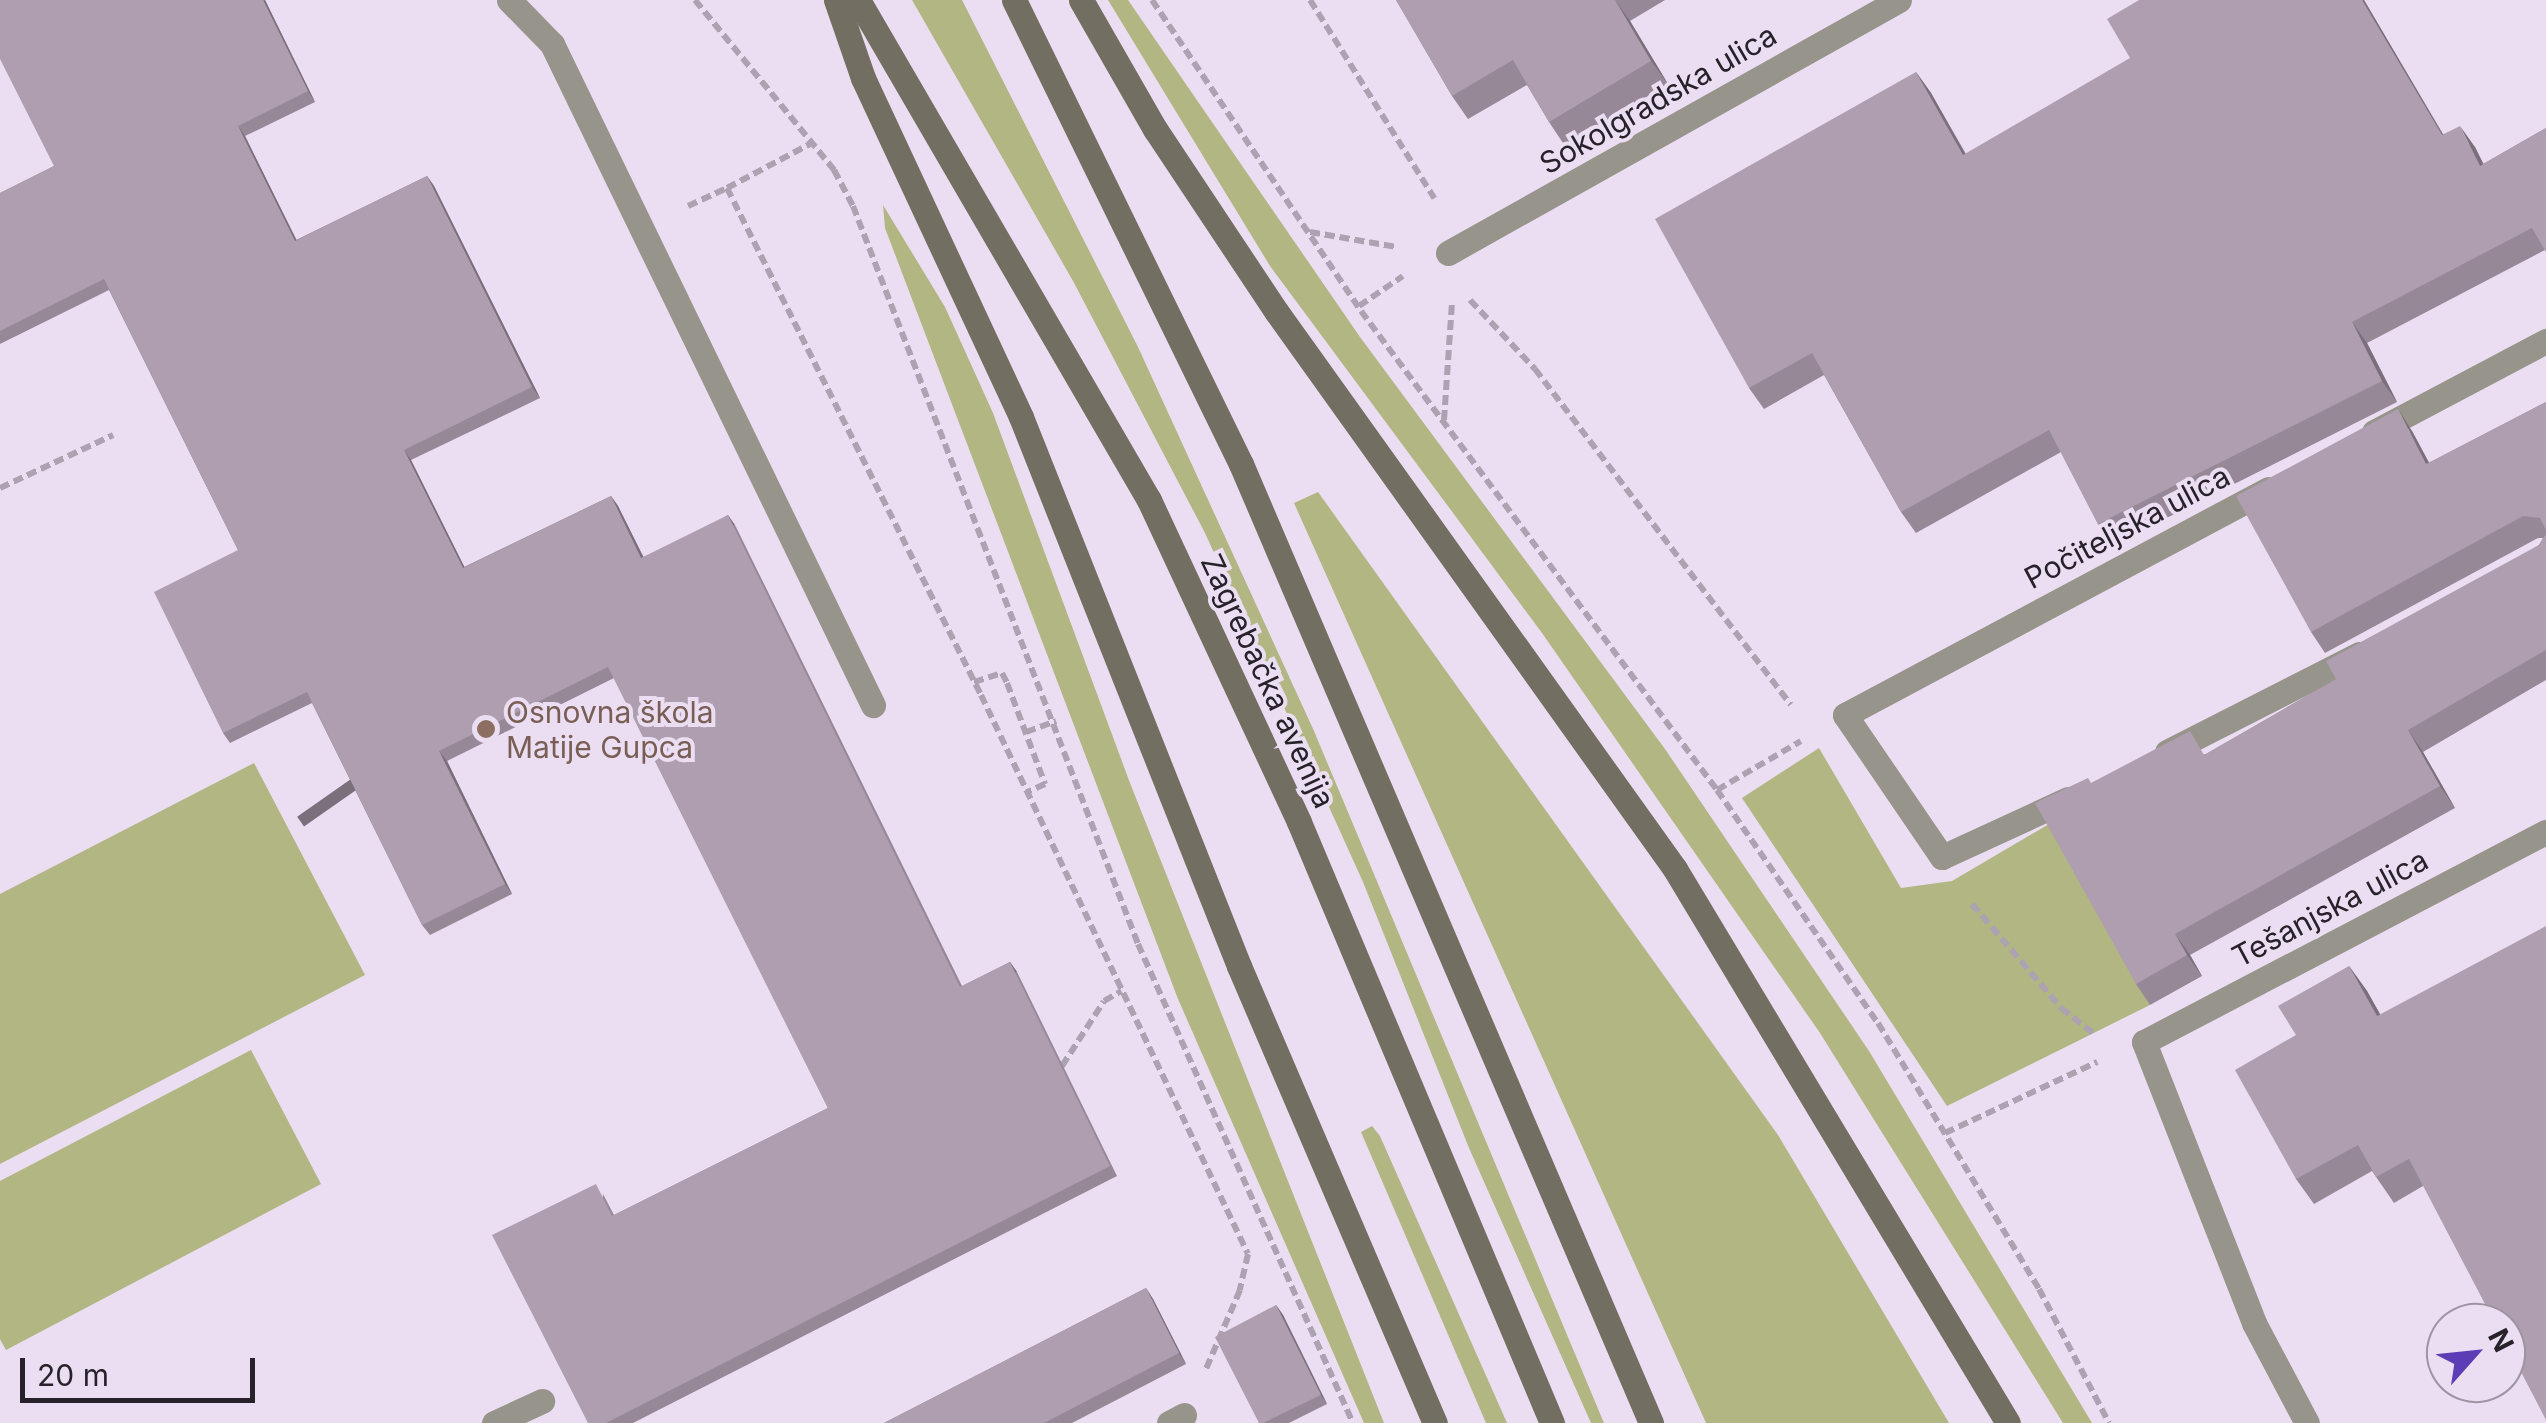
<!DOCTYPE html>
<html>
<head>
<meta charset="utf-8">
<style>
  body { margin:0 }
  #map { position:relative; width:2546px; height:1423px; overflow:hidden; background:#ebdef2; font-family:Inter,sans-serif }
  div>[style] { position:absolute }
  .green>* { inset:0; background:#b1b683 }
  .path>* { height:6px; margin-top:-3px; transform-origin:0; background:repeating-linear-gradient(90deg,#ada2b2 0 10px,transparent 0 15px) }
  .lane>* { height:25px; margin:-12.5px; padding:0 12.5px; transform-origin:12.5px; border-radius:12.5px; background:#97948b }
  .street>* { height:25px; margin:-12.5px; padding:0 12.5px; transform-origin:12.5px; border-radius:12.5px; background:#97948b }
  .secondary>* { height:25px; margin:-12.5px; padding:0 12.5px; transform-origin:12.5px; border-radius:12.5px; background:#726e61 }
  .wall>* { inset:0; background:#968897 }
  .shaded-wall>* { inset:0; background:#7a6f7b; transform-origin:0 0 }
  .building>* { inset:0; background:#ae9eb0 }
  .dots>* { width:28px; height:28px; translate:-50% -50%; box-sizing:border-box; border:5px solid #ebdef2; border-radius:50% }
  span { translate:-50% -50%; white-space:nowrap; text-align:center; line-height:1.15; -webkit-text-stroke:8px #ebdef2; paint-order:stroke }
  .street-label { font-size:30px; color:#27222a }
  .education-label { font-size:30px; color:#785e54 }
  .left { translate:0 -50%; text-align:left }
  .north { position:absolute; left:2426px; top:1303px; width:100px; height:100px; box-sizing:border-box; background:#ebdef2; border:2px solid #9d93a2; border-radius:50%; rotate:63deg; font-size:28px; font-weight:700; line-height:40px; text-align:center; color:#27222a }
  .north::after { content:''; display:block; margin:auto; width:35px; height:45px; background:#5c3db5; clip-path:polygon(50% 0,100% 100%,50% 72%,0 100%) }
  .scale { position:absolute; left:20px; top:1358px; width:235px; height:45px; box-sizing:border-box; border:5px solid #27222a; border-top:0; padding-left:12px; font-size:30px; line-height:35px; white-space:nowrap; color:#27222a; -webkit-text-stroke:8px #ebdef2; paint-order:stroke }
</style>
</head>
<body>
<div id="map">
  <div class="green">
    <i style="clip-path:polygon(912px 0,962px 0,1138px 347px,1314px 731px,1604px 1423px,1591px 1423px,1469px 1148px,1363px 882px,1205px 533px,1073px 281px)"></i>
    <i style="clip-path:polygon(1108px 0,1128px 0,1360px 337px,1665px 749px,1869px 1051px,2092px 1423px,2063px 1423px,1820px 1033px,1542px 633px,1270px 266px)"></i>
    <i style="clip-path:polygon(883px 205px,945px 307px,993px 413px,1130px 783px,1384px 1423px,1364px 1423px,1178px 999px,885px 228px)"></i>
    <i style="clip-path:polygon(1318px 492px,1778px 1135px,1949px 1423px,1706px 1423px,1294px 503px)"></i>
    <i style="clip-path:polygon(1819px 748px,1901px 888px,1952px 881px,2049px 824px,2150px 1005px,1947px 1106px,1742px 798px)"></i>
    <i style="clip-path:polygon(254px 763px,365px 975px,0 1164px,0 894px)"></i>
    <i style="clip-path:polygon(251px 1050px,321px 1184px,6px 1350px,0 1339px,0 1181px)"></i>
    <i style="clip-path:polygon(1372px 1126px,1380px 1136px,1507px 1423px,1486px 1423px,1361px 1132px)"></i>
  </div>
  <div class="path">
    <i style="left:695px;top:0;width:220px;rotate:50.7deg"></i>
    <i style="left:834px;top:170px;width:41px;rotate:62.2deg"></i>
    <i style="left:853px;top:206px;width:791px;rotate:68.88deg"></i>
    <i style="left:1138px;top:944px;width:525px;rotate:65.83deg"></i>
    <i style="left:1152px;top:0;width:375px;rotate:56.1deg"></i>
    <i style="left:1361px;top:311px;width:597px;rotate:53.38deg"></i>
    <i style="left:1717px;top:790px;width:283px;rotate:55.4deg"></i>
    <i style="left:1878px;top:1023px;width:311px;rotate:58.8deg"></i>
    <i style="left:2039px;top:1289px;width:151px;rotate:62.4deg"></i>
    <i style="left:1310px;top:0;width:234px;rotate:57.9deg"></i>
    <i style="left:727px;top:188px;width:94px;rotate:-27.9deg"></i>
    <i style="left:688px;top:206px;width:43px;rotate:-24.8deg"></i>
    <i style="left:727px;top:188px;width:567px;rotate:63.39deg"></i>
    <i style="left:981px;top:695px;width:619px;rotate:64.47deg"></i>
    <i style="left:1248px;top:1254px;width:37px;rotate:103deg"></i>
    <i style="left:1240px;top:1290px;width:86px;rotate:113.3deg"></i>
    <i style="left:1310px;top:232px;width:88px;rotate:9.8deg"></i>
    <i style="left:1470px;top:300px;width:95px;rotate:46.7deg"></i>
    <i style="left:1535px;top:369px;width:422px;rotate:52.7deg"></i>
    <i style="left:1359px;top:306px;width:53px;rotate:-34.3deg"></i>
    <i style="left:1444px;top:420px;width:116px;rotate:-86.1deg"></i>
    <i style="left:0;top:488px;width:125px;rotate:-25.1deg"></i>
    <i style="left:974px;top:682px;width:29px;rotate:-18deg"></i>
    <i style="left:1002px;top:673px;width:11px;rotate:63deg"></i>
    <i style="left:1007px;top:683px;width:108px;rotate:69.4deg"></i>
    <i style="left:1045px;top:784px;width:20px;rotate:156deg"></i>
    <i style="left:1026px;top:732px;width:32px;rotate:-20deg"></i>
    <i style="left:1717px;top:790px;width:97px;rotate:-30.3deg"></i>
    <i style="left:1972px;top:904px;width:137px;rotate:49.4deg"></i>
    <i style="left:2061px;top:1008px;width:41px;rotate:38deg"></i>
    <i style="left:1062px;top:1066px;width:77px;rotate:-57.1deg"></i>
    <i style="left:1104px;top:1001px;width:20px;rotate:-30deg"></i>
    <i style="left:1945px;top:1133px;width:168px;rotate:-25deg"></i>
  </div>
  <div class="lane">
    <i style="left:509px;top:0;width:62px;rotate:45.7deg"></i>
    <i style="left:552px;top:44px;width:735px;rotate:64.1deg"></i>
    <i style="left:1845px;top:715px;width:172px;rotate:55.7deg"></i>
    <i style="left:1942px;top:857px;width:139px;rotate:-24.7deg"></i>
    <i style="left:2167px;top:752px;width:216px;rotate:-27deg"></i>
    <i style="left:2144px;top:1042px;width:302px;rotate:68.6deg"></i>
    <i style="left:2254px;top:1323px;width:113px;rotate:62.1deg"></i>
    <i style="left:494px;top:1423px;width:53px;rotate:-24.6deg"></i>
    <i style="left:1169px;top:1423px;width:17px;rotate:-28deg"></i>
  </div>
  <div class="street">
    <i style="left:1448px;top:253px;width:517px;rotate:-29.29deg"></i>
    <i style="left:2374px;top:432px;width:195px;rotate:-27.9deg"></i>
    <i style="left:1845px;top:715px;width:480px;rotate:-28.1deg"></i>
    <i style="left:2144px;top:1042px;width:454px;rotate:-27.6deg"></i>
  </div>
  <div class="secondary">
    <i style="left:836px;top:0;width:83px;rotate:70.9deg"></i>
    <i style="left:863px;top:78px;width:374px;rotate:65deg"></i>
    <i style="left:1021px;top:417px;width:591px;rotate:68.34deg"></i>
    <i style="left:1239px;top:966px;width:497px;rotate:66.8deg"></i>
    <i style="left:858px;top:0;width:579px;rotate:59.8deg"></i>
    <i style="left:1149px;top:500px;width:355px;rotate:65deg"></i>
    <i style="left:1299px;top:822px;width:652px;rotate:67.17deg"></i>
    <i style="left:1014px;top:0;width:517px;rotate:63.93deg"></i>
    <i style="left:1241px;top:464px;width:1043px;rotate:66.85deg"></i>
    <i style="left:1081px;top:0;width:149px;rotate:60.2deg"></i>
    <i style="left:1155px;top:129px;width:219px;rotate:56.4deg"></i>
    <i style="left:1276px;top:311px;width:686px;rotate:54.43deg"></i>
    <i style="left:1675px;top:869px;width:646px;rotate:58.99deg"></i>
  </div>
  <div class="wall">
    <i style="clip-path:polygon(265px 0,315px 102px,245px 136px,296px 240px,427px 176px,434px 186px,540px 398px,411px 460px,464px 567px,611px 496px,618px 506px,643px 557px,735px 525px,962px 986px,1010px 962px,1017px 972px,1117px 1176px,633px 1423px,588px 1423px,603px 1194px,614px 1215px,828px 1108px,614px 678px,447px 761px,512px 894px,430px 935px,422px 925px,312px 703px,230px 743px,223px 733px,238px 550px,109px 290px,0 344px,0 193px,54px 166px)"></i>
    <i style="clip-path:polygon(1396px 0,1665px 0,1630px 21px,1668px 84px,1565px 146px,1549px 122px,1527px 85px,1468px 119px,1452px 96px)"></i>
    <i style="clip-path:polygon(2364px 0,2443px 134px,2475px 147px,2483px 164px,2546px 128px,2545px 250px,2367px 343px,2397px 402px,2113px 545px,2098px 524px,2061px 452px,1916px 533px,1901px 512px,1824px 375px,1764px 409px,1749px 388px,1916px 72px,1931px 93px,1966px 154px)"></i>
    <i style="clip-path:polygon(2546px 402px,2546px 680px,2423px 752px,2455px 808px,2190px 955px,2202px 976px,2150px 1005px,2136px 984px,2092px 783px,2206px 754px,2336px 679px,2539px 545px,2543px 538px,2538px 538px,2325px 653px,2311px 632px,2412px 431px,2429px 463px)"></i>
    <i style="clip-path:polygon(2349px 966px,2367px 991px,2380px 1014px,2423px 1186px,2394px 1203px,2372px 1171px,2314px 1204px,2296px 1179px,2296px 1035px)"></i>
    <i style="clip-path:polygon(1146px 1288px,1153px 1299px,1186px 1364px,1072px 1423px,884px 1423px)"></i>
    <i style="clip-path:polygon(1276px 1305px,1283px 1315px,1327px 1404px,1289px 1423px,1259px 1423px)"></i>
  </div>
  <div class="shaded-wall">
    <i style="clip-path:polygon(263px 0,265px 0,315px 102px,308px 91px)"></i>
    <i style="clip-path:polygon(1615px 0,1630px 21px,1668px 84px,1651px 61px)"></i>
    <i style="clip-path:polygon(2362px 0,2364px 0,2456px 157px,2442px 135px)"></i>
    <i style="clip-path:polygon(1916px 72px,1931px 93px,1978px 177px,1963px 155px)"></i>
    <i style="clip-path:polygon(238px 126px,245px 136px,302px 251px,295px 241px)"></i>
    <i style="clip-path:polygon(2460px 126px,2475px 147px,2495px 187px,2480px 166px)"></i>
    <i style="clip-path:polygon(427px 176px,434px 186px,540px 398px,532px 387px)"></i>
    <i style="clip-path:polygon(2352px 322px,2367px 343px,2397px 402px,2382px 381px)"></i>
    <i style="clip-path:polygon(2398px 409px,2412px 431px,2441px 485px,2426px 464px)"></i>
    <i style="clip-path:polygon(404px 450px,411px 460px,470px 578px,463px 568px)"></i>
    <i style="clip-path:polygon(611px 496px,618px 506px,649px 568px,641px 558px)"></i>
    <i style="left:728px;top:515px;width:12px;height:526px;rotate:55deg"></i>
    <i style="clip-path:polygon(2408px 730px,2423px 752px,2455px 808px,2440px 786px)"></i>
    <i style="clip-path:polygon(439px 751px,447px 761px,512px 894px,505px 884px)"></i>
    <i style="clip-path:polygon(2175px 934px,2190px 955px,2202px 976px,2187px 955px)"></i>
    <i style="left:1010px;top:962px;width:12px;height:227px;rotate:55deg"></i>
    <i style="clip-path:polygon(2349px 966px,2367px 991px,2395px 1041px,2377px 1016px)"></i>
    <i style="clip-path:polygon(1146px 1288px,1153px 1299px,1186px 1364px,1179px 1353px)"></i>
    <i style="clip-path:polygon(1276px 1305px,1283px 1315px,1327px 1404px,1321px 1395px)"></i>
  </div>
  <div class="building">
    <i style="clip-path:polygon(0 0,263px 0,308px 91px,238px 126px,295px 241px,427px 176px,532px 387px,404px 450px,463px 568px,611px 496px,641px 558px,728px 515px,960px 987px,1010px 962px,1110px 1166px,606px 1423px,588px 1423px,492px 1235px,596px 1184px,612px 1216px,828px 1108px,608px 667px,439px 751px,505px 884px,422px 925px,307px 692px,223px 733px,154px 592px,238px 550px,104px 279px,0 331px,0 193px,54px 166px,0 59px)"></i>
    <i style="clip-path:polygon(1396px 0,1615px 0,1651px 61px,1549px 122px,1513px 60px,1452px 96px)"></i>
    <i style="clip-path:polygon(2139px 0,2362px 0,2442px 135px,2460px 126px,2480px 166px,2546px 128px,2546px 252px,2532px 228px,2352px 322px,2382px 381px,2098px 524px,2049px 430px,1901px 512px,1812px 353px,1749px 388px,1655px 219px,1916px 72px,1963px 155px,2130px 58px,2107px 19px)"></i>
    <i style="clip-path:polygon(2546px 402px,2546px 530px,2540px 518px,2523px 516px,2311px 632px,2236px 496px,2398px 409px,2426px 464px)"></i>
    <i style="clip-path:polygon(2546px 534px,2546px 650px,2408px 730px,2440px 786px,2175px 934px,2187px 955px,2136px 984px,2035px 803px,2088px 778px,2091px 783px,2190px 731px,2204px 755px,2336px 679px,2326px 661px,2539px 545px)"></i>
    <i style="clip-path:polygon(2546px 926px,2546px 1420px,2506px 1343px,2506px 1323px,2495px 1323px,2409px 1159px,2376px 1177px,2358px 1145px,2296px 1179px,2235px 1070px,2296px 1035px,2278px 1006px,2349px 966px,2377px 1016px)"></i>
    <i style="clip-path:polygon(1146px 1288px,1179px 1353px,1044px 1423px,884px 1423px)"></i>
    <i style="clip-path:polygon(1276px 1305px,1321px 1395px,1263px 1423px,1259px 1423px,1215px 1337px)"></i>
  </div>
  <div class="dots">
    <i style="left:486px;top:729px;background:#8d6e63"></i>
  </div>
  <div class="street-label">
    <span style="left:1658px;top:99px;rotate:-30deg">Sokolgradska ulica</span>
    <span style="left:2127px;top:527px;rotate:-28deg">Počiteljska ulica</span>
    <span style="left:1268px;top:681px;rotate:65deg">Zagrebačka avenija</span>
    <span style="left:2330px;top:908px;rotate:-28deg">Tešanjska ulica</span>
  </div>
  <div class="education-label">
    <span class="left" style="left:506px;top:729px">Osnovna škola<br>Matije Gupca</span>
  </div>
  <div class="north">N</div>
  <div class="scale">20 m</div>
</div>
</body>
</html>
